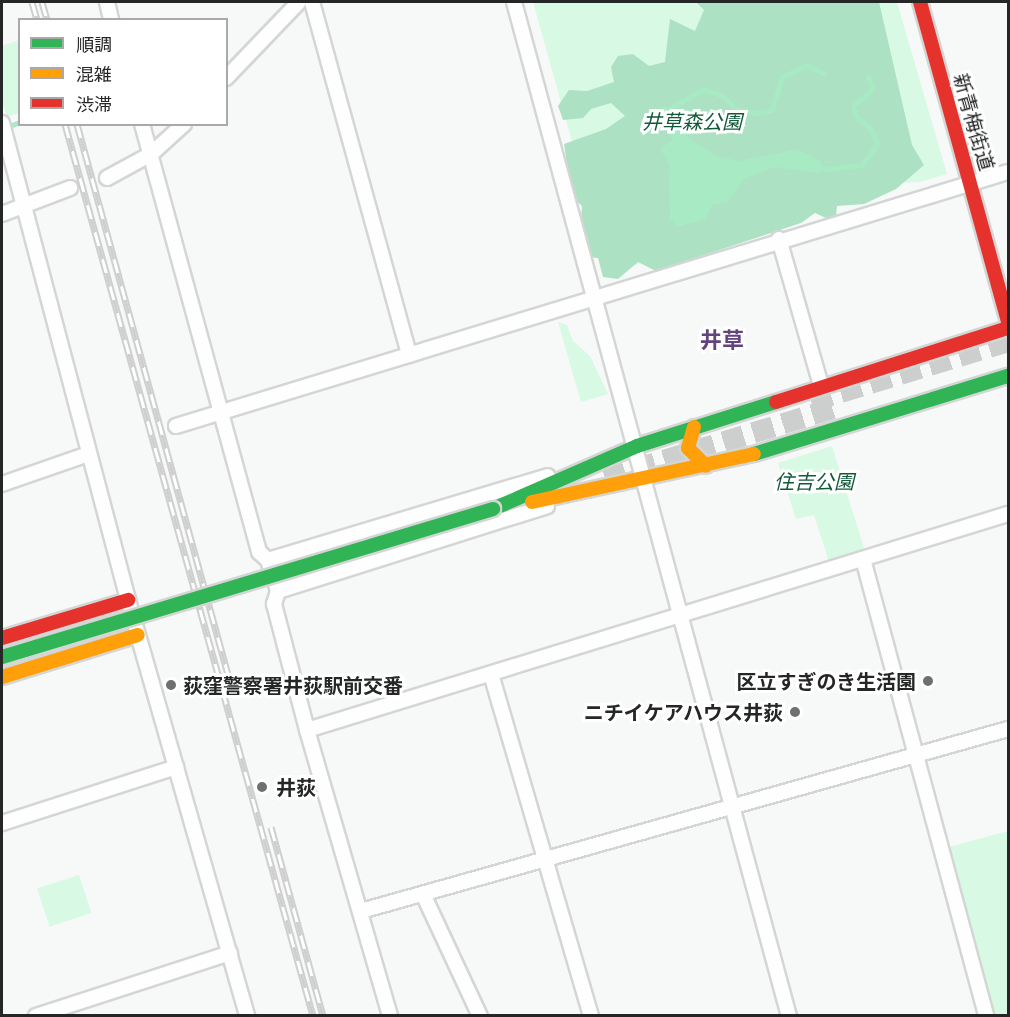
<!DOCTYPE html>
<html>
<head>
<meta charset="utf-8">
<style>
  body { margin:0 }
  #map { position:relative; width:1010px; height:1017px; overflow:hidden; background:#f6f9f7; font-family:"IBM Plex Serif","Noto Sans JP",serif }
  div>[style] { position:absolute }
  .green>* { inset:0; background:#d8f9e4; transform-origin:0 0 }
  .forest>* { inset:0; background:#ace1c3 }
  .water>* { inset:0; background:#a7eac4 }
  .stream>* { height:5px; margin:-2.5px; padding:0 2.5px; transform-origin:2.5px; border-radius:2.5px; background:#a7eac4 }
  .primary-tunnel>* { height:21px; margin-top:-10.5px; transform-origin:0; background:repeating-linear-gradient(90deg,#cccfcd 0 21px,transparent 0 31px) }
  .roads { filter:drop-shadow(2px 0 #d4d6d5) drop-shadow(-2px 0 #d4d6d5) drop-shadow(0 2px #d4d6d5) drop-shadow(0 -2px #d4d6d5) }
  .street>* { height:14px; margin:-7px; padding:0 7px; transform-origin:7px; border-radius:7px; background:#fefefe }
  .fast>* { height:14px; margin:-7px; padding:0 7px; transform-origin:7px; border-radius:7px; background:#30b455 }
  .slow>* { height:14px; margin:-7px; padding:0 7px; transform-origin:7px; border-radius:7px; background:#ff9f0a }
  .jam>* { height:14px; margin:-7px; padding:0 7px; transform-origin:7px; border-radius:7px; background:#e5322d }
  .rail>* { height:7px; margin-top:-3.5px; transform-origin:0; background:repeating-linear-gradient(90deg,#fff 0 14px,#cecfce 0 28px); box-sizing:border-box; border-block:2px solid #cecfce }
  .bridges { filter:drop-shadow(2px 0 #d4d6d5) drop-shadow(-2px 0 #d4d6d5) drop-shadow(0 2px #d4d6d5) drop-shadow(0 -2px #d4d6d5) }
  .fast-bridge>* { height:14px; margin:-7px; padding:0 7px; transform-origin:7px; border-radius:7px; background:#30b455 }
  .dots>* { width:16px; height:16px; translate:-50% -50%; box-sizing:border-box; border:3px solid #fff; border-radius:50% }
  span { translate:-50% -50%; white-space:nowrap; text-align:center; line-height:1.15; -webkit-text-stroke:6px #fff; paint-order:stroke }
  .park-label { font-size:20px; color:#115a38; font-style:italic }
  .street-label { font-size:20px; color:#252726 }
  .poi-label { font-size:20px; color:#252726; font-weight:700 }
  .right { translate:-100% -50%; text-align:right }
  .left { translate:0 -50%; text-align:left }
  .quarter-label { font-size:22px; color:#64447f; font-weight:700 }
  .frame { position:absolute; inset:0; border:3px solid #252726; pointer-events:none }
  .legend { position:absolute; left:18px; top:18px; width:210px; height:108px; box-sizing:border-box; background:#fff; border:2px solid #a8a9a8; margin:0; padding:8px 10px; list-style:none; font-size:18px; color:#252726 }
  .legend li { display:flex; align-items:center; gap:12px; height:30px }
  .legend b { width:30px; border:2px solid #a8a9a8 }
</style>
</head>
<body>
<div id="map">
  <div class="green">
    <i style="clip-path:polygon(533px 2px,897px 2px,947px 174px,920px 182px,899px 183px,622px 269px,607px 267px)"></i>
    <i style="clip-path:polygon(19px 40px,19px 113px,7px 117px,2px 100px,2px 46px)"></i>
    <i style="clip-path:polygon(558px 322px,567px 325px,573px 341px,590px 356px,608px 394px,581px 402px)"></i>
    <i style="clip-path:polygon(832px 446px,865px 551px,829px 562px,814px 515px,796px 519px,778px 463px)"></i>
    <i style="clip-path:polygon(1008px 831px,1008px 1015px,994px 1015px,949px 847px)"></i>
    <i style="left:79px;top:875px;width:40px;height:44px;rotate:72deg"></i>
  </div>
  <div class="forest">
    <i style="clip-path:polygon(696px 2px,879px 2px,912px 145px,924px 165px,896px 189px,864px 204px,837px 206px,836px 216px,826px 218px,815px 213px,801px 223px,656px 271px,638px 262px,618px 279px,603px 277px,598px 258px,588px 257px,580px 233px,582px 206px,572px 197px,564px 144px,606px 129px,625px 116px,611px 103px,591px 109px,583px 118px,563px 120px,558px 106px,569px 90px,587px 91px,614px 82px,611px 67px,618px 56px,633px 54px,649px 66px,665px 62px,670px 19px,695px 31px,704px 10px)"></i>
  </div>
  <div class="water">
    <i style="clip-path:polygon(674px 106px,688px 138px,714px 155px,738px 161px,798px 149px,820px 161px,826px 169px,817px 173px,775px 167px,744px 179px,728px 202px,712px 205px,706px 219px,677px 227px,670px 218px,669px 164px,660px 149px,672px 140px,666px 123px,652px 131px,654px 115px,660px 108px)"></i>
  </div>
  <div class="stream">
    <i style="left:674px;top:106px;width:34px;rotate:-30deg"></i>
    <i style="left:703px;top:89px;width:21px;rotate:19deg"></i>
    <i style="left:723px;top:96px;width:18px;rotate:45deg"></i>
    <i style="left:736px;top:109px;width:20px;rotate:11deg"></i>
    <i style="left:756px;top:113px;width:16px;rotate:-11deg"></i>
    <i style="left:772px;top:110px;width:34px;rotate:-73deg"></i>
    <i style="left:782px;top:77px;width:28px;rotate:-26deg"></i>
    <i style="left:807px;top:65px;width:20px;rotate:27deg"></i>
    <i style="left:4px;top:128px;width:17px;rotate:-21deg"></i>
    <i style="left:826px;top:169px;width:36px;rotate:-6deg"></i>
    <i style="left:862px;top:165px;width:26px;rotate:-54deg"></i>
    <i style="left:877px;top:144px;width:16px;rotate:-112deg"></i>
    <i style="left:871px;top:129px;width:19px;rotate:-141deg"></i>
    <i style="left:856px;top:117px;width:11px;rotate:-105deg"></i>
    <i style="left:853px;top:106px;width:23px;rotate:-41deg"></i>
    <i style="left:870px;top:91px;width:6px;rotate:-72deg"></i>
    <i style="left:872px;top:85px;width:9px;rotate:-117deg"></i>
  </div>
  <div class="primary-tunnel">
    <i style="left:811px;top:401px;width:206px;rotate:-16.9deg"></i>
    <i style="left:605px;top:478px;width:242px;rotate:-17.1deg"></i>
  </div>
  <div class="roads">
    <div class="street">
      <i style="left:107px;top:2px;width:18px;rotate:77deg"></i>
      <i style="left:312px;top:2px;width:366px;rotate:74.6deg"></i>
      <i style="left:514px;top:2px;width:1051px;rotate:74.83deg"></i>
      <i style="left:226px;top:78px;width:105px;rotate:-46.2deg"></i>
      <i style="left:2px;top:123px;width:501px;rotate:75.19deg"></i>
      <i style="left:142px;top:124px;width:444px;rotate:74.7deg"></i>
      <i style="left:259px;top:552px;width:12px;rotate:42deg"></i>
      <i style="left:268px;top:560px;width:33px;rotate:72deg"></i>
      <i style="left:278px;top:591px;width:14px;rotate:107deg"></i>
      <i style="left:274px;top:604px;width:130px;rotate:75.3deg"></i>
      <i style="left:307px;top:730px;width:298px;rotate:73.8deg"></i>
      <i style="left:107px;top:178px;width:50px;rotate:-28.6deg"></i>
      <i style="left:151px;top:154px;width:45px;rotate:-42.3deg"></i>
      <i style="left:2px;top:214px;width:73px;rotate:-20.9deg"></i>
      <i style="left:779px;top:239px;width:152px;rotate:74deg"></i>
      <i style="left:176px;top:426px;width:870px;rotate:-16.98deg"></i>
      <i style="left:2px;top:484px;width:91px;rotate:-19.2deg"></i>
      <i style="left:863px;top:559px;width:473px;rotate:74.9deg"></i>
      <i style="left:268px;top:560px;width:292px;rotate:-16.7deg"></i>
      <i style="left:278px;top:591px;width:282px;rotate:-17.5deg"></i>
      <i style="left:136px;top:628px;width:404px;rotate:74deg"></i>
      <i style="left:491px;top:674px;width:356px;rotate:73.7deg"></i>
      <i style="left:307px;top:730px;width:734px;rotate:-17.13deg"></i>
      <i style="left:2px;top:823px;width:183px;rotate:-17.8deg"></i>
      <i style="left:423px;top:894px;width:135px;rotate:65deg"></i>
      <i style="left:361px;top:911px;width:672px;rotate:-15.71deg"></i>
      <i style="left:36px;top:1016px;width:204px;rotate:-18deg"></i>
    </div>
    <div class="fast">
      <i style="left:754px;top:454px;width:266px;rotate:-17.1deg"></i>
      <i style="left:493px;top:509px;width:157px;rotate:-23.6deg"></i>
      <i style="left:637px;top:446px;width:146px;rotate:-17.6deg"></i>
    </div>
    <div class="slow">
      <i style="left:694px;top:427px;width:22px;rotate:106deg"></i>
      <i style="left:688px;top:448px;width:25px;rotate:45deg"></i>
      <i style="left:532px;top:502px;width:227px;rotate:-12.2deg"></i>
      <i style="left:2px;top:677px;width:142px;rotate:-17.2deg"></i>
    </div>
    <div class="jam">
      <i style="left:920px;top:2px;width:332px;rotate:74.6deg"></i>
      <i style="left:776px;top:402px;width:244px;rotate:-17.7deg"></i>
      <i style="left:2px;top:638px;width:132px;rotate:-16.8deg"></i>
    </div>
  </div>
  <div class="rail">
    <i style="left:32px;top:2px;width:19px;rotate:74deg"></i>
    <i style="left:42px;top:2px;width:19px;rotate:74deg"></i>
    <i style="left:65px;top:124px;width:926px;rotate:74.46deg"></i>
    <i style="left:77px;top:124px;width:586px;rotate:74.66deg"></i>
    <i style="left:271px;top:827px;width:196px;rotate:74.6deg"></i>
  </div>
  <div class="bridges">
    <div class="fast-bridge">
      <i style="left:2px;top:657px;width:513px;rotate:-16.77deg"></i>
    </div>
  </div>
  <div class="dots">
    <i style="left:928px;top:681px;background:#6e706f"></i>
    <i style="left:171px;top:685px;background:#6e706f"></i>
    <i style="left:795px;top:712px;background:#6e706f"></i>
    <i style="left:262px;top:787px;background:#6e706f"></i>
  </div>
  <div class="park-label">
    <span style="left:692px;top:121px">井草森公園</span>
    <span style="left:814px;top:481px">住吉公園</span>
  </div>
  <div class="street-label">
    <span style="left:974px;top:122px;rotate:74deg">新青梅街道</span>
  </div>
  <div class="poi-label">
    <span class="right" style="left:916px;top:681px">区立すぎのき生活園</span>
    <span class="left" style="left:183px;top:685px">荻窪警察署井荻駅前交番</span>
    <span class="right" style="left:783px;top:712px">ニチイケアハウス井荻</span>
    <span class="left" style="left:276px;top:787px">井荻</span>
  </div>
  <div class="quarter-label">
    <span style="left:722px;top:340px">井草</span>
  </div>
  <div class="frame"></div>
  <ul class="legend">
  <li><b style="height:8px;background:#30b455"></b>順調</li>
  <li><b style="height:8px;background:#ff9f0a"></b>混雑</li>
  <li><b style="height:8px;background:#e5322d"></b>渋滞</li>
  </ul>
</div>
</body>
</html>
